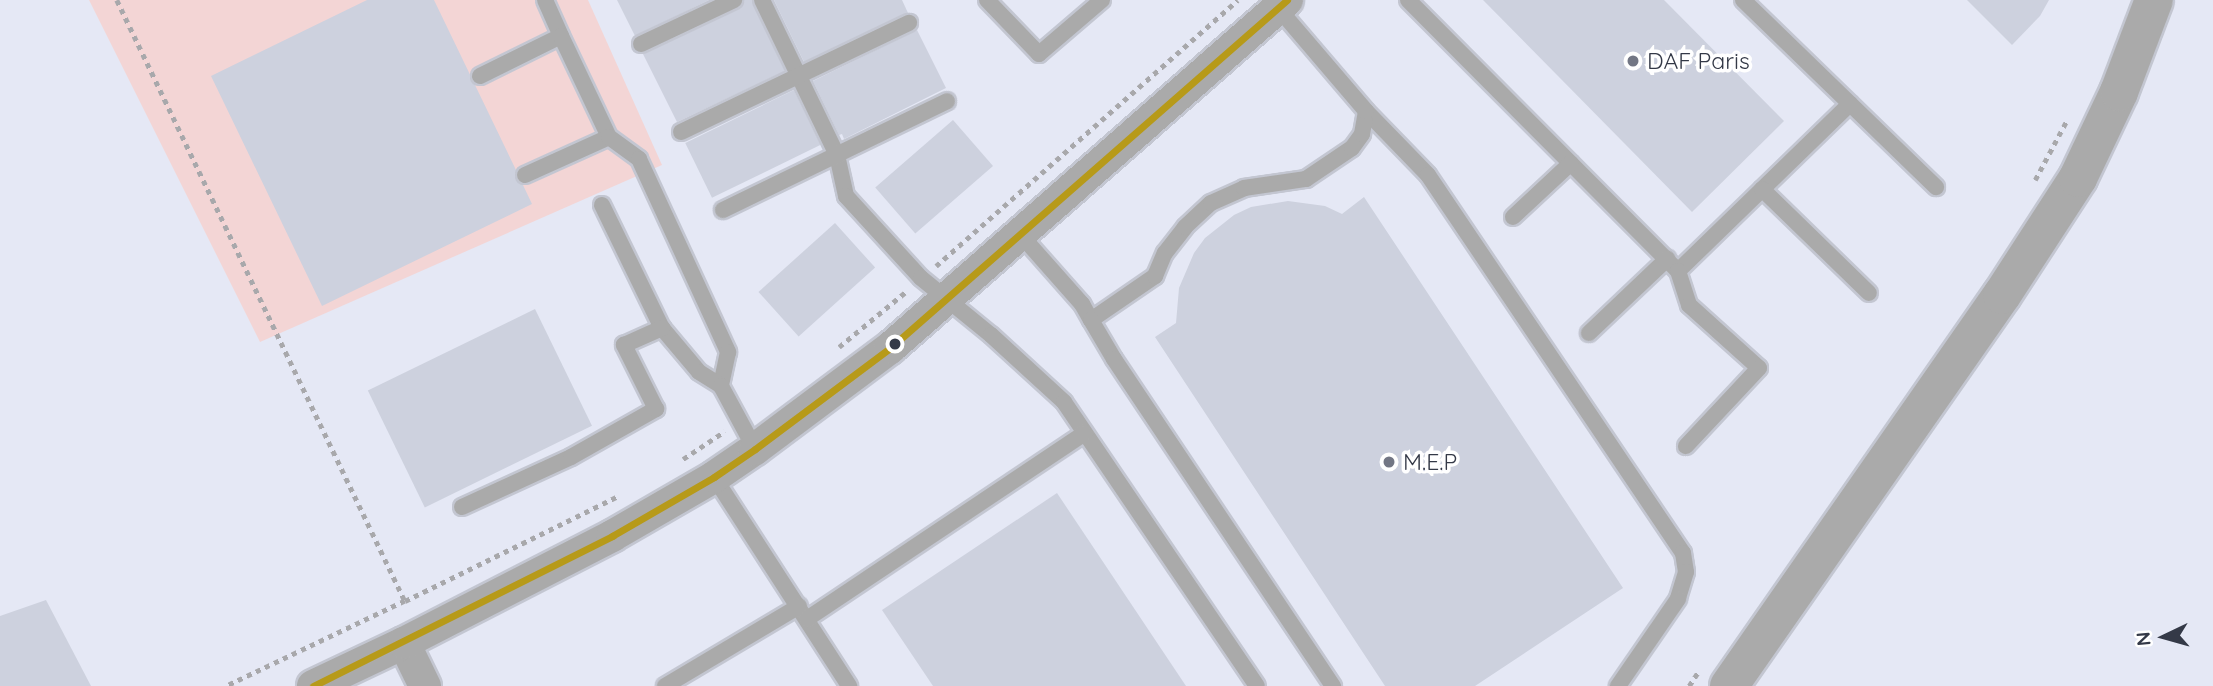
<!DOCTYPE html>
<html>
<head>
<meta charset="utf-8">
<style>
  body { margin:0 }
  #map { position:relative; width:2213px; height:686px; overflow:hidden; background:#e5e8f5; font-family:Quicksand,sans-serif }
  div>[style] { position:absolute }
  .green>* { inset:0; background:#f3d5d5 }
  .building>* { inset:0; background:#cdd1de; transform-origin:0 0 }
  .path>* { height:4.5px; margin-top:-2.25px; transform-origin:0; background:repeating-linear-gradient(90deg,#a8a8ab 0 5px,transparent 0 10px) }
  .roads { filter:drop-shadow(2px 0 #c3c6d1) drop-shadow(-2px 0 #c3c6d1) drop-shadow(0 2px #c3c6d1) drop-shadow(0 -2px #c3c6d1) }
  .service>* { height:16px; margin:-8px; padding:0 8px; transform-origin:8px; border-radius:8px; background:#aaa }
  .minor>* { height:32px; margin:-16px; padding:0 16px; transform-origin:16px; border-radius:16px; background:#aaa }
  .tertiary>* { height:38px; margin:-19px; padding:0 19px; transform-origin:19px; border-radius:19px; background:#aaa }
  .bus-1>* { height:7px; margin:-3.5px; padding:0 3.5px; transform-origin:3.5px; border-radius:3.5px; background:#b79a19 }
  .dots>* { width:19px; height:19px; translate:-50% -50%; box-sizing:border-box; border:4px solid #fff; border-radius:50% }
  span { translate:-50% -50%; white-space:nowrap; text-align:center; line-height:1.15; -webkit-text-stroke:7px #fff; paint-order:stroke }
  .poi-label { font-size:23px; color:#343947 }
  .left { translate:0 -50%; text-align:left }
  .north { position:absolute; left:2129px; top:602px; width:70px; height:70px; -webkit-text-stroke:5px #fff; paint-order:stroke; rotate:265deg; font-size:19px; font-weight:700; line-height:28px; text-align:center; color:#343947 }
  .north::after { content:''; display:block; margin:auto; width:24px; height:32px; background:#343947; clip-path:polygon(50% 0,100% 100%,50% 72%,0 100%) }
</style>
</head>
<body>
<div id="map">
  <div class="green">
    <i style="clip-path:polygon(89px 0,588px 0,662px 165px,260px 342px)"></i>
  </div>
  <div class="building">
    <i style="clip-path:polygon(367px 0,434px 0,516px 170px,516px 180px,523px 185px,532px 204px,322px 306px,211px 76px)"></i>
    <i style="clip-path:polygon(617px 0,709px 0,635px 36px)"></i>
    <i style="clip-path:polygon(744px 0,752px 0,785px 71px,677px 122px,643px 54px,738px 9px)"></i>
    <i style="clip-path:polygon(774px 0,902px 0,908px 13px,804px 62px)"></i>
    <i style="clip-path:polygon(1483px 0,1664px 0,1784px 121px,1692px 212px)"></i>
    <i style="clip-path:polygon(1967px 0,2049px 0,2040px 16px,2012px 45px)"></i>
    <i style="clip-path:polygon(917px 30px,946px 88px,844px 139px,842px 134px,839px 135px,813px 81px)"></i>
    <i style="left:794px;top:90px;width:61px;height:121px;rotate:64deg"></i>
    <i style="left:953px;top:120px;width:61px;height:103px;rotate:49deg"></i>
    <i style="clip-path:polygon(1364px 197px,1623px 588px,1475px 686px,1385px 686px,1155px 337px,1176px 323px,1179px 288px,1194px 253px,1205px 238px,1234px 215px,1251px 207px,1288px 201px,1325px 206px,1342px 214px)"></i>
    <i style="left:835px;top:223px;width:60px;height:103px;rotate:48deg"></i>
    <i style="left:535px;top:309px;width:130px;height:186px;rotate:64deg"></i>
    <i style="clip-path:polygon(1057px 493px,1186px 686px,933px 686px,882px 610px)"></i>
    <i style="clip-path:polygon(46px 600px,91px 686px,0 686px,0 616px)"></i>
  </div>
  <div class="path">
    <i style="left:117px;top:0;width:666px;rotate:64.4deg"></i>
    <i style="left:405px;top:601px;width:197px;rotate:154.5deg"></i>
    <i style="left:2035px;top:180px;width:68px;rotate:-61.9deg"></i>
    <i style="left:936px;top:266px;width:402px;rotate:-41.4deg"></i>
    <i style="left:839px;top:347px;width:89px;rotate:-39.6deg"></i>
    <i style="left:683px;top:459px;width:50px;rotate:-33.7deg"></i>
    <i style="left:405px;top:601px;width:237px;rotate:-26.2deg"></i>
    <i style="left:1689px;top:686px;width:17px;rotate:-57deg"></i>
  </div>
  <div class="roads">
    <div class="service">
      <i style="left:545px;top:0;width:39px;rotate:66deg"></i>
      <i style="left:762px;top:0;width:172px;rotate:64.2deg"></i>
      <i style="left:837px;top:155px;width:42px;rotate:77.6deg"></i>
      <i style="left:846px;top:196px;width:111px;rotate:47.6deg"></i>
      <i style="left:921px;top:278px;width:90px;rotate:39.2deg"></i>
      <i style="left:991px;top:335px;width:99px;rotate:42.5deg"></i>
      <i style="left:1064px;top:402px;width:343px;rotate:55.8deg"></i>
      <i style="left:987px;top:0;width:75px;rotate:46.1deg"></i>
      <i style="left:1039px;top:54px;width:83px;rotate:-40.6deg"></i>
      <i style="left:1408px;top:0;width:383px;rotate:45.1deg"></i>
      <i style="left:1678px;top:271px;width:240px;rotate:-44.2deg"></i>
      <i style="left:1743px;top:0;width:269px;rotate:44.1deg"></i>
      <i style="left:641px;top:44px;width:103px;rotate:-25.3deg"></i>
      <i style="left:480px;top:76px;width:90px;rotate:-26.3deg"></i>
      <i style="left:561px;top:36px;width:112px;rotate:64.6deg"></i>
      <i style="left:1366px;top:111px;width:89px;rotate:45.9deg"></i>
      <i style="left:1428px;top:175px;width:456px;rotate:56deg"></i>
      <i style="left:1683px;top:553px;width:19px;rotate:81deg"></i>
      <i style="left:1686px;top:572px;width:28px;rotate:107deg"></i>
      <i style="left:1678px;top:599px;width:106px;rotate:124.6deg"></i>
      <i style="left:681px;top:132px;width:253px;rotate:-25.6deg"></i>
      <i style="left:525px;top:175px;width:92px;rotate:-24.3deg"></i>
      <i style="left:609px;top:137px;width:37px;rotate:36deg"></i>
      <i style="left:639px;top:159px;width:213px;rotate:65.2deg"></i>
      <i style="left:728px;top:352px;width:35px;rotate:102deg"></i>
      <i style="left:1762px;top:189px;width:149px;rotate:44.2deg"></i>
      <i style="left:602px;top:205px;width:137px;rotate:64deg"></i>
      <i style="left:662px;top:328px;width:57px;rotate:49.9deg"></i>
      <i style="left:699px;top:372px;width:26px;rotate:32deg"></i>
      <i style="left:721px;top:386px;width:72px;rotate:61.6deg"></i>
      <i style="left:723px;top:210px;width:249px;rotate:-25.9deg"></i>
      <i style="left:1513px;top:217px;width:79px;rotate:-43deg"></i>
      <i style="left:1020px;top:234px;width:94px;rotate:48.5deg"></i>
      <i style="left:1082px;top:304px;width:18px;rotate:61deg"></i>
      <i style="left:1091px;top:320px;width:78px;rotate:-34.5deg"></i>
      <i style="left:1155px;top:276px;width:25px;rotate:-67deg"></i>
      <i style="left:1165px;top:253px;width:33px;rotate:-52deg"></i>
      <i style="left:1185px;top:227px;width:35px;rotate:-43deg"></i>
      <i style="left:1211px;top:203px;width:36px;rotate:-24deg"></i>
      <i style="left:1244px;top:188px;width:63px;rotate:-8.3deg"></i>
      <i style="left:1306px;top:179px;width:55px;rotate:-34deg"></i>
      <i style="left:1352px;top:148px;width:17px;rotate:-54deg"></i>
      <i style="left:1362px;top:134px;width:23px;rotate:-80deg"></i>
      <i style="left:1366px;top:111px;width:135px;rotate:-130.5deg"></i>
      <i style="left:1678px;top:271px;width:36px;rotate:72deg"></i>
      <i style="left:1689px;top:305px;width:94px;rotate:42deg"></i>
      <i style="left:1759px;top:368px;width:107px;rotate:133.1deg"></i>
      <i style="left:1091px;top:320px;width:45px;rotate:59.5deg"></i>
      <i style="left:1114px;top:359px;width:394px;rotate:56.2deg"></i>
      <i style="left:1589px;top:333px;width:108px;rotate:-43.5deg"></i>
      <i style="left:714px;top:477px;width:249px;rotate:57.1deg"></i>
      <i style="left:462px;top:507px;width:120px;rotate:-24.6deg"></i>
      <i style="left:571px;top:457px;width:98px;rotate:-29.5deg"></i>
      <i style="left:656px;top:409px;width:72px;rotate:-116.6deg"></i>
      <i style="left:624px;top:345px;width:42px;rotate:-24.1deg"></i>
      <i style="left:807px;top:619px;width:334px;rotate:-33.8deg"></i>
      <i style="left:665px;top:686px;width:156px;rotate:-30.8deg"></i>
    </div>
    <div class="minor">
      <i style="left:404px;top:643px;width:48px;rotate:64deg"></i>
      <i style="left:313px;top:686px;width:101px;rotate:-25.3deg"></i>
      <i style="left:404px;top:643px;width:234px;rotate:-27.2deg"></i>
      <i style="left:612px;top:536px;width:118px;rotate:-30deg"></i>
      <i style="left:714px;top:477px;width:50px;rotate:-34.3deg"></i>
      <i style="left:755px;top:449px;width:169px;rotate:-36.8deg"></i>
      <i style="left:890px;top:348px;width:528px;rotate:-41.24deg"></i>
    </div>
    <div class="tertiary">
      <i style="left:1729px;top:686px;width:477px;rotate:-55.1deg"></i>
      <i style="left:2002px;top:295px;width:140px;rotate:-57deg"></i>
      <i style="left:2078px;top:178px;width:95px;rotate:-64.5deg"></i>
      <i style="left:2119px;top:92px;width:98px;rotate:-69.2deg"></i>
    </div>
  </div>
  <div class="bus-1">
    <i style="left:313px;top:686px;width:335px;rotate:-26.6deg"></i>
    <i style="left:612px;top:536px;width:118px;rotate:-30deg"></i>
    <i style="left:714px;top:477px;width:50px;rotate:-34.3deg"></i>
    <i style="left:755px;top:449px;width:169px;rotate:-36.8deg"></i>
    <i style="left:890px;top:348px;width:528px;rotate:-41.24deg"></i>
  </div>
  <div class="dots">
    <i style="left:1633px;top:61px;background:#727684"></i>
    <i style="left:895px;top:344px;background:#343947"></i>
    <i style="left:1389px;top:462px;background:#727684"></i>
  </div>
  <div class="poi-label">
    <span class="left" style="left:1647px;top:61px">DAF Paris</span>
    <span class="left" style="left:1403px;top:462px">M.E.P</span>
  </div>
  <div class="north">N</div>
</div>
</body>
</html>
